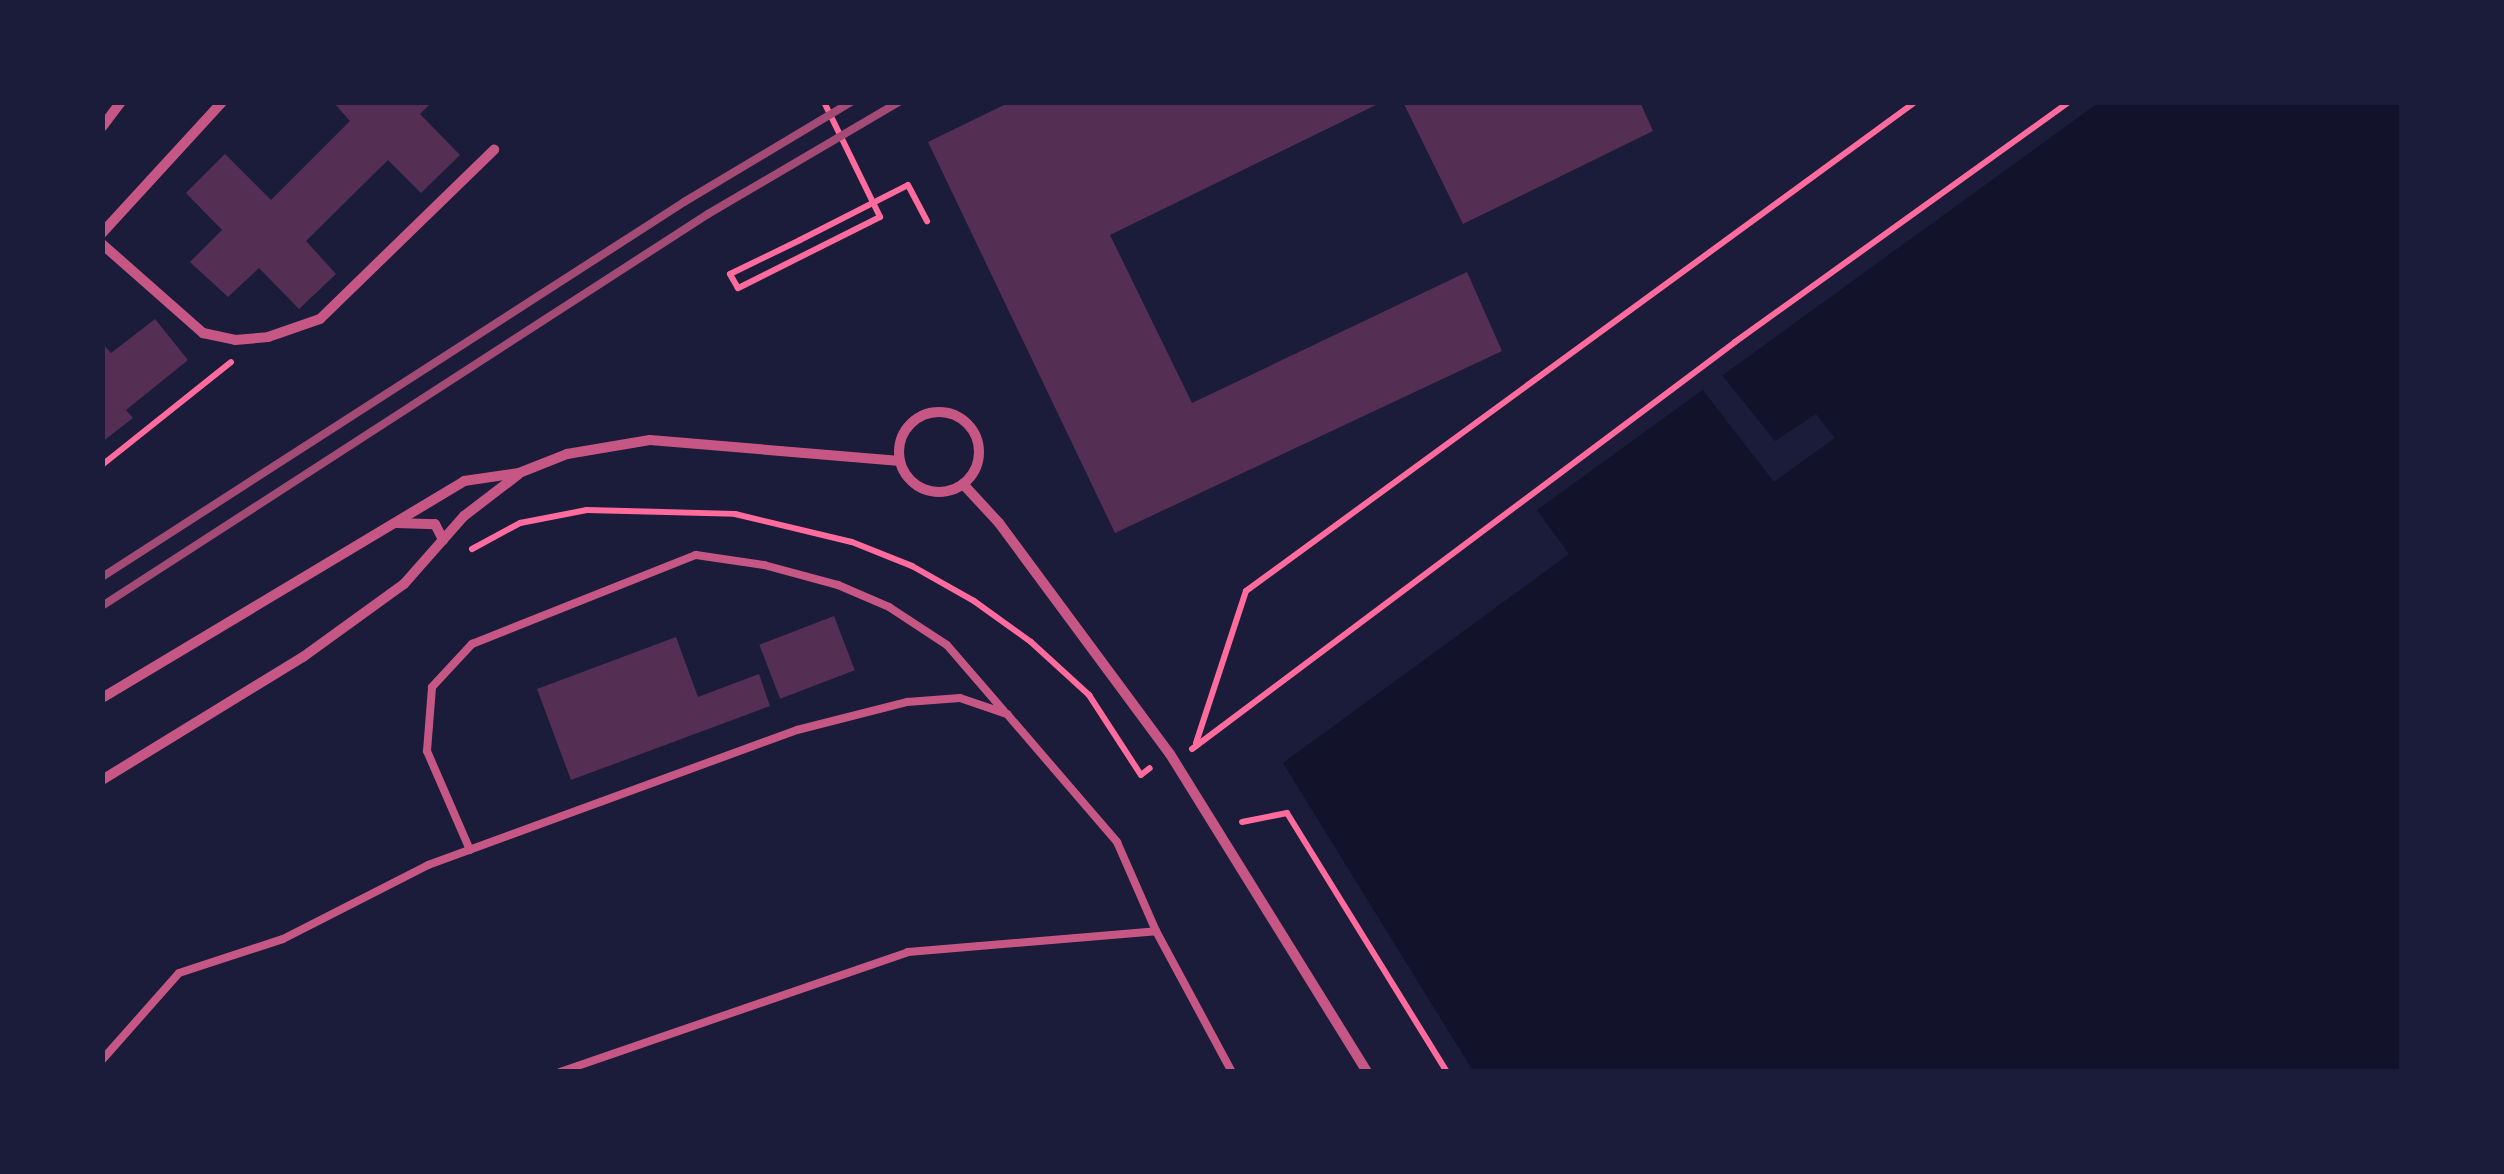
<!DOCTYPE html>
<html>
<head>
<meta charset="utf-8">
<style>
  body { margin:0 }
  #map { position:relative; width:2504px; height:1174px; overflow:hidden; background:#1b1b3a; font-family:"Titillium Web",sans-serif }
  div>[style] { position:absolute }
  .water>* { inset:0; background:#12122b }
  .pier>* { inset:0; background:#1b1b3a }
  .building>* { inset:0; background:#542f53; transform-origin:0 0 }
  .path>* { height:6px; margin:-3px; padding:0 3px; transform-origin:3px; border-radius:3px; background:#ff6b9d }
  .service>* { height:8px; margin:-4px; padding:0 4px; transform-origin:4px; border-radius:4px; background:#c65784 }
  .minor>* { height:10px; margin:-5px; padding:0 5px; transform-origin:5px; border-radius:5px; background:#c65784 }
  .minor>.ring { margin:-5px; padding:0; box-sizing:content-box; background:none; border:10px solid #c65784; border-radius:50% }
  .rail>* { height:8px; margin:-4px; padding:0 4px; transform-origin:4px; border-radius:4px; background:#a44b75 }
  span { translate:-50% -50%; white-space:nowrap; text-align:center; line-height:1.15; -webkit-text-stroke:8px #1b1b3a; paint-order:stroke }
  .frame { position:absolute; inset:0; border:105px solid #1b1b3a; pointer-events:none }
</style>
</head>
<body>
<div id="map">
  <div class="water">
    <i style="clip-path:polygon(2098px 103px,2401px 103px,2401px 1071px,1473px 1071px,1283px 763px,1569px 554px,1537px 510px)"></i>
  </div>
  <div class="pier">
    <i style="clip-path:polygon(1722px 375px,1775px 441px,1816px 414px,1835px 438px,1774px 482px,1702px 389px)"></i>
  </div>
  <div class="building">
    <i style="clip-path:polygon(333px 102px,432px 102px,420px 114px,460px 155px,421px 193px,388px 160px,306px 241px,336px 274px,299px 309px,259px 268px,228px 297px,190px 262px,222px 230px,186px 193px,225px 154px,271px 200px,350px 121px)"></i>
    <i style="clip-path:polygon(1010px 102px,1382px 102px,1110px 235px,1192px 403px,1467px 272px,1502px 351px,1115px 533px,928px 142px)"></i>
    <i style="clip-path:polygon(1403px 102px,1640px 102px,1653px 131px,1463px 224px)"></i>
    <i style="clip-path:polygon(155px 319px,188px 360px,126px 410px,133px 418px,102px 442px,102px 343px,111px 353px)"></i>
    <i style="left:834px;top:616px;width:58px;height:80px;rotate:69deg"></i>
    <i style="clip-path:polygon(676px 637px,698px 697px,759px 674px,770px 706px,571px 780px,537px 689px)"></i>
  </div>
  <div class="path">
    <i style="left:824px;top:102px;width:128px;rotate:64deg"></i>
    <i style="left:880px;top:217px;width:159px;rotate:153.4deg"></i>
    <i style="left:738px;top:288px;width:16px;rotate:-120deg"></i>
    <i style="left:730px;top:274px;width:78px;rotate:-25.9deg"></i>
    <i style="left:800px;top:240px;width:121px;rotate:-27deg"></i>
    <i style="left:908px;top:185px;width:41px;rotate:62.2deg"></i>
    <i style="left:102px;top:465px;width:165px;rotate:-38.6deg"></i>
    <i style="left:472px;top:549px;width:55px;rotate:-28.4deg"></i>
    <i style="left:520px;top:523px;width:68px;rotate:-11deg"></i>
    <i style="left:587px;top:510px;width:148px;rotate:1.5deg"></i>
    <i style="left:735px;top:514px;width:120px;rotate:13.5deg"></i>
    <i style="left:852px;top:542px;width:65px;rotate:21.8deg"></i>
    <i style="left:912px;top:566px;width:71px;rotate:29.4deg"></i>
    <i style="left:974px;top:601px;width:70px;rotate:35.7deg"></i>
    <i style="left:1031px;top:642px;width:79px;rotate:42.4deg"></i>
    <i style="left:1089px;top:695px;width:95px;rotate:57deg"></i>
    <i style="left:1141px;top:775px;width:11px;rotate:-38deg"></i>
    <i style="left:1196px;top:743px;width:160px;rotate:-71.8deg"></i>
    <i style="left:1246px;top:591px;width:829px;rotate:-36.16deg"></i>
    <i style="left:1192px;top:749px;width:679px;rotate:-36.85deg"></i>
    <i style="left:1735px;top:342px;width:411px;rotate:-35.7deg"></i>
    <i style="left:1242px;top:822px;width:46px;rotate:-11.3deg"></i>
    <i style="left:1287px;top:813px;width:304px;rotate:58.3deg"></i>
  </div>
  <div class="service">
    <i style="left:470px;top:850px;width:108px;rotate:-113.5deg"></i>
    <i style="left:427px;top:751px;width:64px;rotate:-85.5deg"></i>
    <i style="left:432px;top:687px;width:59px;rotate:-47.1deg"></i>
    <i style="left:472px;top:644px;width:241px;rotate:-21.7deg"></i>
    <i style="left:696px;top:555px;width:69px;rotate:8.4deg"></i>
    <i style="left:764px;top:565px;width:77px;rotate:15.1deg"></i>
    <i style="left:838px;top:585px;width:56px;rotate:23.3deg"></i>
    <i style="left:889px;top:607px;width:69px;rotate:33.2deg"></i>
    <i style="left:947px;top:645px;width:87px;rotate:49.2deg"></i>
    <i style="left:102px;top:1060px;width:116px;rotate:-48.5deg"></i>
    <i style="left:179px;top:973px;width:109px;rotate:-18.1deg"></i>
    <i style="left:283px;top:939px;width:163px;rotate:-27deg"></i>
    <i style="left:428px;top:865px;width:393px;rotate:-20.1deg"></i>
    <i style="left:797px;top:730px;width:114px;rotate:-14.3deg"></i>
    <i style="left:907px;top:702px;width:53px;rotate:-4.3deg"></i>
    <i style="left:960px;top:698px;width:50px;rotate:18.8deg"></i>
    <i style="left:1007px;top:714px;width:169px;rotate:49.3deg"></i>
    <i style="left:1117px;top:842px;width:97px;rotate:66.3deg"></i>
    <i style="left:1156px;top:931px;width:160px;rotate:61.7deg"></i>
    <i style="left:560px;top:1072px;width:368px;rotate:-19deg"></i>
    <i style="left:908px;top:952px;width:249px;rotate:-4.8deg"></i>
  </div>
  <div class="minor">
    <i style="left:102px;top:127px;width:31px;rotate:-53deg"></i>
    <i style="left:102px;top:233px;width:178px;rotate:-47.5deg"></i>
    <i style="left:102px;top:244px;width:135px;rotate:41.4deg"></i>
    <i style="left:203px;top:333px;width:33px;rotate:12deg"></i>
    <i style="left:235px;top:340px;width:33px;rotate:-5deg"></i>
    <i style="left:268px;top:337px;width:55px;rotate:-19.1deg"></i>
    <i style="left:320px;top:319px;width:243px;rotate:-44.2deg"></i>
    <i class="ring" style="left:899px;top:412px;width:70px;height:70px"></i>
    <i style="left:963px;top:484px;width:53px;rotate:47.3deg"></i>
    <i style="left:999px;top:523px;width:287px;rotate:53.5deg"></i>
    <i style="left:1170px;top:754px;width:374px;rotate:58.2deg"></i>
    <i style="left:397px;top:523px;width:38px;rotate:2deg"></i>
    <i style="left:435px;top:524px;width:18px;rotate:63deg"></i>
    <i style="left:102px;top:698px;width:422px;rotate:-30.9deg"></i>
    <i style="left:464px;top:481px;width:56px;rotate:-8.3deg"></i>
    <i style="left:519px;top:473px;width:52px;rotate:-21.6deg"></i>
    <i style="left:567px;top:454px;width:84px;rotate:-9.6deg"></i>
    <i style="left:650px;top:440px;width:251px;rotate:4.8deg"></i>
    <i style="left:102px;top:780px;width:236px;rotate:-31.5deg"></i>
    <i style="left:303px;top:657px;width:125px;rotate:-35.9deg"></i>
    <i style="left:404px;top:584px;width:91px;rotate:-48.6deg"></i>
    <i style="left:464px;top:516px;width:69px;rotate:-37.4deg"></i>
  </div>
  <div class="rail">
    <i style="left:102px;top:577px;width:692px;rotate:-32.79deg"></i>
    <i style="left:684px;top:202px;width:195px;rotate:-30.9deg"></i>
    <i style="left:102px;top:606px;width:722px;rotate:-32.9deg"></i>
    <i style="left:708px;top:214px;width:221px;rotate:-30.4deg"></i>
  </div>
  <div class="frame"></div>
</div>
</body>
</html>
